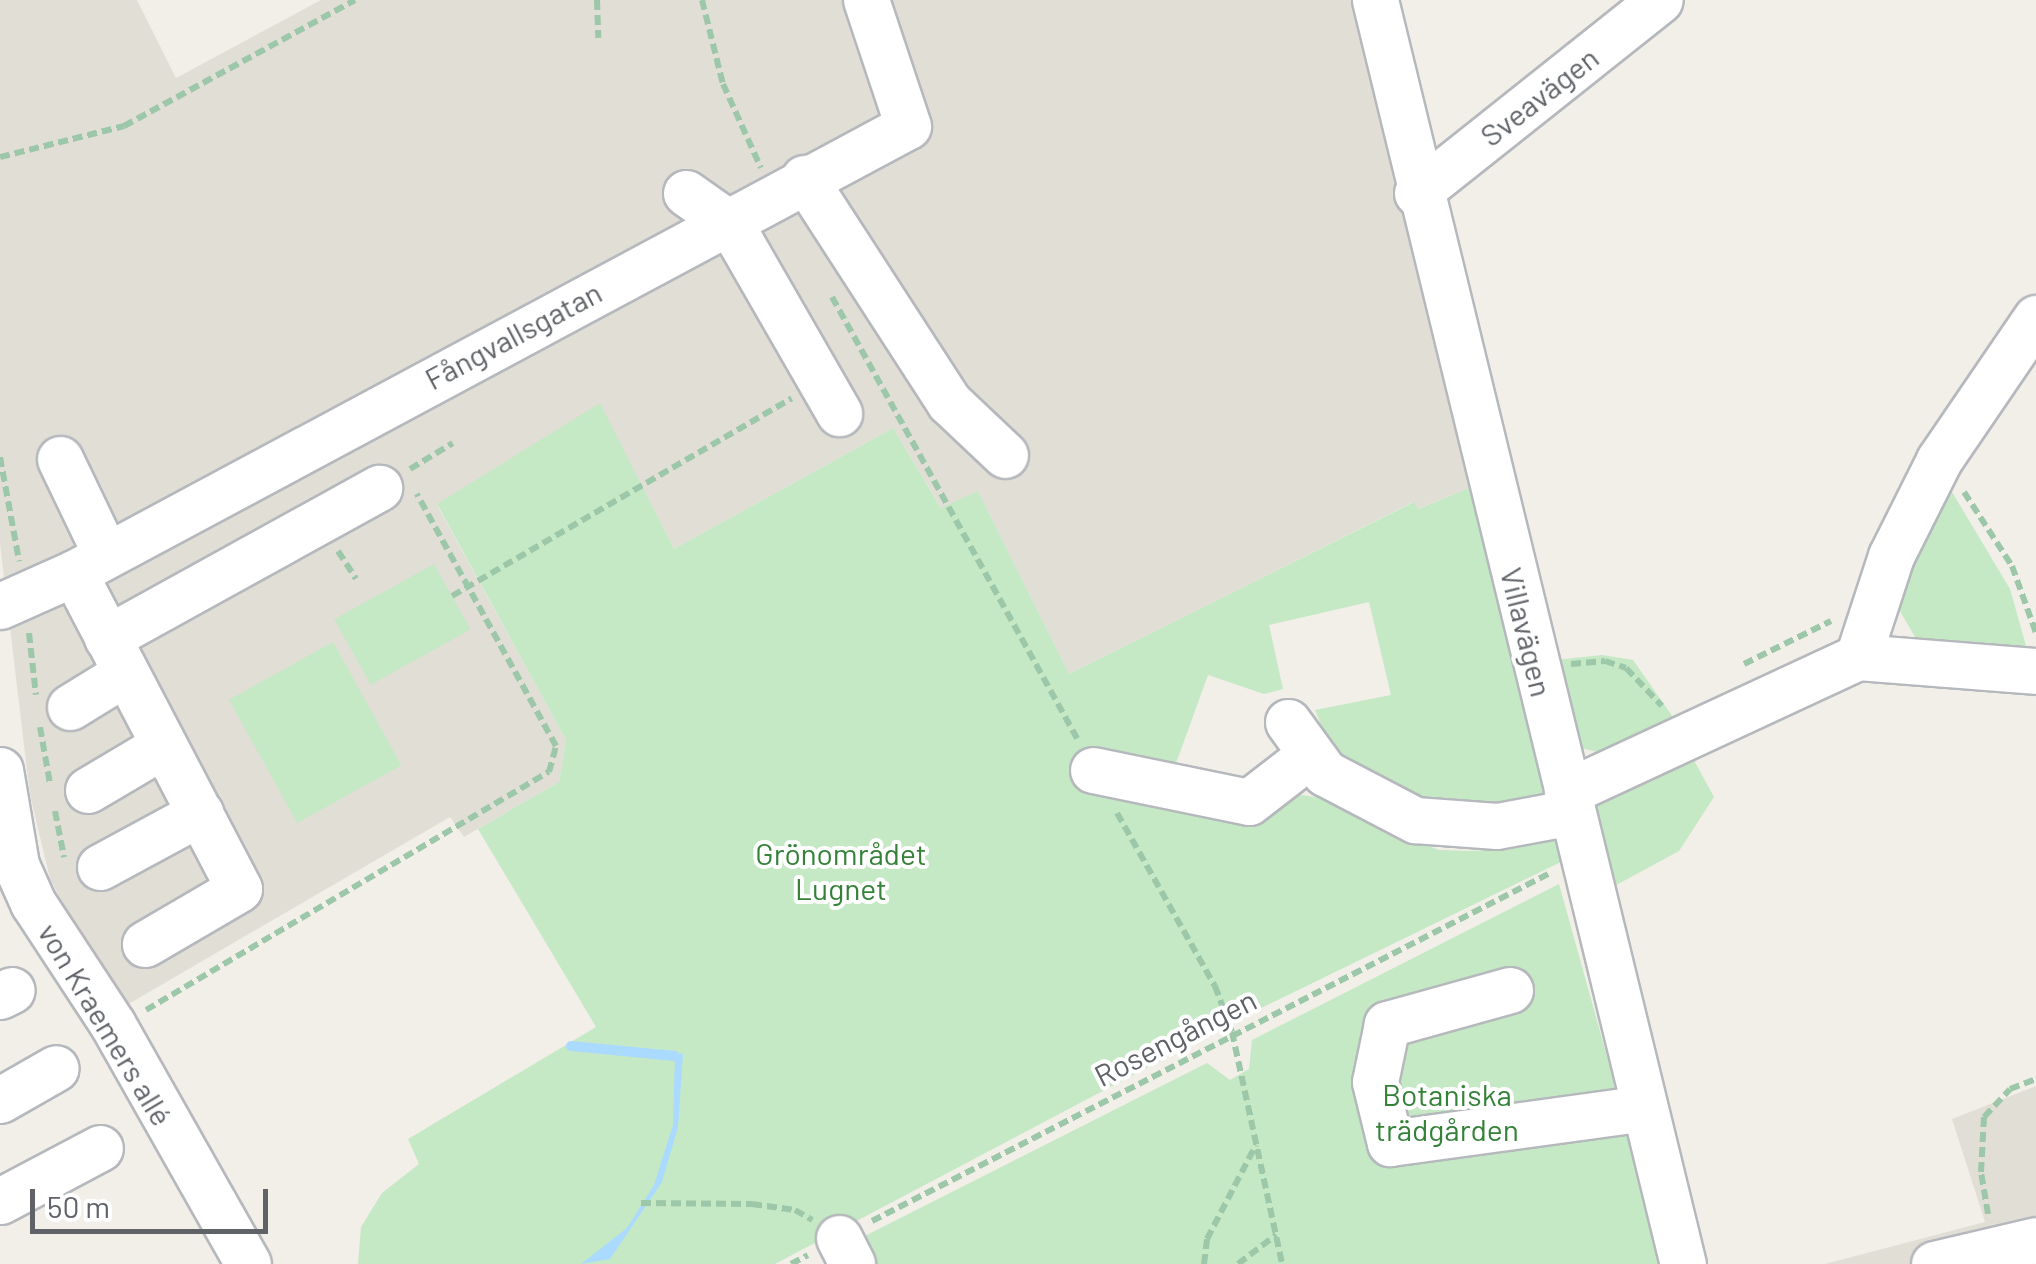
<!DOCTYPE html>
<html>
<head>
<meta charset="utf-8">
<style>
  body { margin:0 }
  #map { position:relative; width:2036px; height:1264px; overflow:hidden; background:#f1efe8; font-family:Barlow,sans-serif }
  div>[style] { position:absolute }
  .education>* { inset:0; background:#e1ded6 }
  .green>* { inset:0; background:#c5e8c5; transform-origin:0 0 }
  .water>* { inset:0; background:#aadaff }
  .stream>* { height:10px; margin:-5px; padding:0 5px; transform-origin:5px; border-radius:5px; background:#aadaff }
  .path>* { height:6px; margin-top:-3px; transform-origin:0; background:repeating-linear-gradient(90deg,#9cc7a9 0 10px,transparent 0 15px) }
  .roads { filter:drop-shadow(2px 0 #b5b8bc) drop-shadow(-2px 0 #b5b8bc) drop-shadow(0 2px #b5b8bc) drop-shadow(0 -2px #b5b8bc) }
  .minor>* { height:45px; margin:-22.5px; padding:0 22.5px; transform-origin:22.5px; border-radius:22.5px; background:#fff }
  span { translate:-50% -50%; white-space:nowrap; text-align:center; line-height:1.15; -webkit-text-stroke:8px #fff; paint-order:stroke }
  .street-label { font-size:30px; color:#5f6368 }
  .park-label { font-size:30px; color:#348238 }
  .scale { position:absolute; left:30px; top:1189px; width:238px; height:45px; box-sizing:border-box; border:5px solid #5f6368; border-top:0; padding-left:12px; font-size:30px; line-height:35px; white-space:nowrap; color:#5f6368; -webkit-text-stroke:8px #fff; paint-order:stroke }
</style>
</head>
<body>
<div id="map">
  <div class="education">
    <i style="clip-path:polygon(0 0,137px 0,176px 78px,321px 0,1356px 0,1474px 486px,1417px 509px,1413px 502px,1069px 674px,978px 491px,942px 509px,893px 428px,674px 549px,600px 404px,437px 505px,566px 740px,559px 782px,464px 837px,450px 817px,120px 1009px,50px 879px,30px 795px,0 544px)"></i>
    <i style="clip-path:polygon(2036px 1086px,2036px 1264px,1825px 1264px,1985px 1222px,1952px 1119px)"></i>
  </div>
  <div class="green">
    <i style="clip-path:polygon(600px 403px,674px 549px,893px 428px,941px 508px,978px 491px,1069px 674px,1414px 502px,1418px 509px,1474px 486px,1552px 779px,1544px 796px,1511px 804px,1410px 800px,1361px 782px,1330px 746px,1315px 710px,1391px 695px,1369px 602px,1269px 625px,1283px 689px,1264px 694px,1208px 675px,1175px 766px,1255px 811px,1302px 795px,1334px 800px,1368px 823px,1439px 850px,1478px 851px,1560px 826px,1569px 858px,1245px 1016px,775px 1264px,358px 1264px,361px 1227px,382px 1193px,419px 1164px,408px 1139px,596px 1027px,478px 829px,559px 782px,566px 740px,437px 504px)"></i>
    <i style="clip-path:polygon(1949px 487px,2010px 589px,2028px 653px,1918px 642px,1894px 601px)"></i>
    <i style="left:434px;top:564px;width:75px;height:114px;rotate:61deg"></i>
    <i style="left:333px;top:642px;width:141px;height:119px;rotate:61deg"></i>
    <i style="clip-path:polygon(1602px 655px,1633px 660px,1675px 720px,1606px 754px,1581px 748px,1573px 737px,1556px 660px)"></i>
    <i style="clip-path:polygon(1690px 753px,1714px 797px,1679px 851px,1607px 890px,1590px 811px,1599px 796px)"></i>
    <i style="clip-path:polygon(1559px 884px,1616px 1089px,1600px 1104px,1609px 1128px,1628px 1134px,1660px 1264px,869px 1264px,857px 1240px,1207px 1063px,1230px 1080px,1249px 1069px,1252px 1040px)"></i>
  </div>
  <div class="water">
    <i style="clip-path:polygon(683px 1053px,678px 1127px,662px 1182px,610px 1259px,581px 1264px,627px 1228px,654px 1185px,673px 1125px,675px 1056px)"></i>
  </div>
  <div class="stream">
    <i style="left:571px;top:1046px;width:104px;rotate:5.5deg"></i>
  </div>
  <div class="path">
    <i style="left:597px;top:0;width:38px;rotate:88deg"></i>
    <i style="left:702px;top:0;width:87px;rotate:76deg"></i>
    <i style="left:723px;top:84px;width:92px;rotate:65.7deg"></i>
    <i style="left:0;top:157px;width:128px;rotate:-14deg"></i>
    <i style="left:124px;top:126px;width:263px;rotate:-28.6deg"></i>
    <i style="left:832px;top:297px;width:507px;rotate:60.96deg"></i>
    <i style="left:0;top:457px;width:106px;rotate:79.6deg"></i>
    <i style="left:410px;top:469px;width:50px;rotate:-31.2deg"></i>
    <i style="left:1964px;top:492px;width:88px;rotate:57deg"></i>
    <i style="left:2012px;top:566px;width:71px;rotate:70.3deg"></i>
    <i style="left:338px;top:551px;width:33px;rotate:57deg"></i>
    <i style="left:452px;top:596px;width:393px;rotate:-30.2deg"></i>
    <i style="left:29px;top:633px;width:62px;rotate:83.6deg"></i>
    <i style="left:1571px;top:664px;width:34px;rotate:-5deg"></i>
    <i style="left:1605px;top:661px;width:22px;rotate:18deg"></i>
    <i style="left:1626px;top:668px;width:52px;rotate:46.5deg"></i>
    <i style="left:1744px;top:664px;width:97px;rotate:-26.3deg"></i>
    <i style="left:40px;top:727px;width:58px;rotate:80deg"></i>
    <i style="left:55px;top:811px;width:47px;rotate:78.9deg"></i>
    <i style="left:1117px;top:813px;width:199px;rotate:60.5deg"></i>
    <i style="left:1215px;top:986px;width:49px;rotate:69.7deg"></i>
    <i style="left:1232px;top:1032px;width:237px;rotate:77.8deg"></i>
    <i style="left:146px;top:1010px;width:468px;rotate:-30.6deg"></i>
    <i style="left:549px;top:772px;width:27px;rotate:-75deg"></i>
    <i style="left:556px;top:746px;width:288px;rotate:-118.9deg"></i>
    <i style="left:641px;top:1203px;width:111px;rotate:0.5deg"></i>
    <i style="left:752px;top:1204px;width:43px;rotate:7.9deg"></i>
    <i style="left:795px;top:1210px;width:20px;rotate:30deg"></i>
    <i style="left:1988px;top:1214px;width:43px;rotate:-99.5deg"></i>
    <i style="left:1981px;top:1172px;width:55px;rotate:-86.9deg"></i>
    <i style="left:1984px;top:1117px;width:38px;rotate:-47deg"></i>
    <i style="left:2010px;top:1089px;width:28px;rotate:-21deg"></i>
    <i style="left:872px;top:1221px;width:762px;rotate:-27.17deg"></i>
    <i style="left:791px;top:1264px;width:19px;rotate:-28deg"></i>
    <i style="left:1204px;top:1264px;width:25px;rotate:-83deg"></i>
    <i style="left:1207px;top:1239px;width:106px;rotate:-62.5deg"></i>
    <i style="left:1238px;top:1264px;width:48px;rotate:-37.3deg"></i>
  </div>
  <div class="roads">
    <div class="minor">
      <i style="left:1375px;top:0;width:1301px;rotate:76.31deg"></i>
      <i style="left:804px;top:178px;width:267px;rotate:57.1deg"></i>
      <i style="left:949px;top:402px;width:77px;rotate:43.4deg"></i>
      <i style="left:686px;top:193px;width:49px;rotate:35deg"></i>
      <i style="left:726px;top:221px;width:22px;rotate:54deg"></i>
      <i style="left:739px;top:239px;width:201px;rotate:60.1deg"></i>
      <i style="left:1417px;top:193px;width:310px;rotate:-38.5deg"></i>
      <i style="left:60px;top:459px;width:106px;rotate:64.4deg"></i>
      <i style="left:74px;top:573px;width:356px;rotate:62.4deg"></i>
      <i style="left:239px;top:889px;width:109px;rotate:149.7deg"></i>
      <i style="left:0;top:606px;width:81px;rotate:-24deg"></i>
      <i style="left:74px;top:573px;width:946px;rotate:-28.19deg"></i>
      <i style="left:908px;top:126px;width:133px;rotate:-108.4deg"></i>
      <i style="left:107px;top:638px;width:311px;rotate:-28.9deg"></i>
      <i style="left:1858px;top:657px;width:179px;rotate:4.5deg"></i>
      <i style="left:70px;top:707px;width:65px;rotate:-31.7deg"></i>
      <i style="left:1288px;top:722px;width:63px;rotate:54deg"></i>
      <i style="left:1325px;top:773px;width:102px;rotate:27.6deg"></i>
      <i style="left:1415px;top:820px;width:82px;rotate:4.2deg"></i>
      <i style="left:1497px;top:826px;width:76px;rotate:-10.6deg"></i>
      <i style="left:0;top:770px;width:96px;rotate:80.4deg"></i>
      <i style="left:16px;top:865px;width:42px;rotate:65.9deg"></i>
      <i style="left:33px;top:903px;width:146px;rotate:56.7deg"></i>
      <i style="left:113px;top:1025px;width:274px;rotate:60.5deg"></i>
      <i style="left:1093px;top:770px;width:159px;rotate:11.6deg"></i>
      <i style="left:1249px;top:802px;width:78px;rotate:-37.7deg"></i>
      <i style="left:88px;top:790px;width:88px;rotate:-30.6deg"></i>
      <i style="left:1567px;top:792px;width:321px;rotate:-24.9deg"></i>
      <i style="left:1858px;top:657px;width:106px;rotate:-71.9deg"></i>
      <i style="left:1891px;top:556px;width:107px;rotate:-63.4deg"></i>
      <i style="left:1939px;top:460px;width:172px;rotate:-55.7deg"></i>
      <i style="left:100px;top:867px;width:114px;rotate:-28.4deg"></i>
      <i style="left:1510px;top:990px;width:128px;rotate:164.5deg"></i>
      <i style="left:1387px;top:1024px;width:59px;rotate:101.7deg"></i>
      <i style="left:1375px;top:1082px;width:63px;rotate:76.2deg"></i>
      <i style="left:1390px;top:1143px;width:257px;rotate:-7.8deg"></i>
      <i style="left:0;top:996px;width:13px;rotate:-27deg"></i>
      <i style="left:0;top:1100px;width:64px;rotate:-29.7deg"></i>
      <i style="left:0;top:1201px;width:113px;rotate:-27.9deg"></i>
      <i style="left:839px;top:1238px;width:29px;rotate:63deg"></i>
      <i style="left:1934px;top:1264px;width:105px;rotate:-13.2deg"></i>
    </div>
  </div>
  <div class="street-label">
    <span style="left:1539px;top:96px;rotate:-38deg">Sveavägen</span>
    <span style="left:513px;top:335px;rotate:-28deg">Fångvallsgatan</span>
    <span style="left:1527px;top:632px;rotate:76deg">Villavägen</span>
    <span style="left:106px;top:1024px;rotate:59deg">von Kraemers allé</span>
    <span style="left:1175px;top:1037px;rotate:-27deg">Rosengången</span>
  </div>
  <div class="park-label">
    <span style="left:841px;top:870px">Grönområdet<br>Lugnet</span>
    <span style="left:1447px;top:1111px">Botaniska<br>trädgården</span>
  </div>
  <div class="scale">50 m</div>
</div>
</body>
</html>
